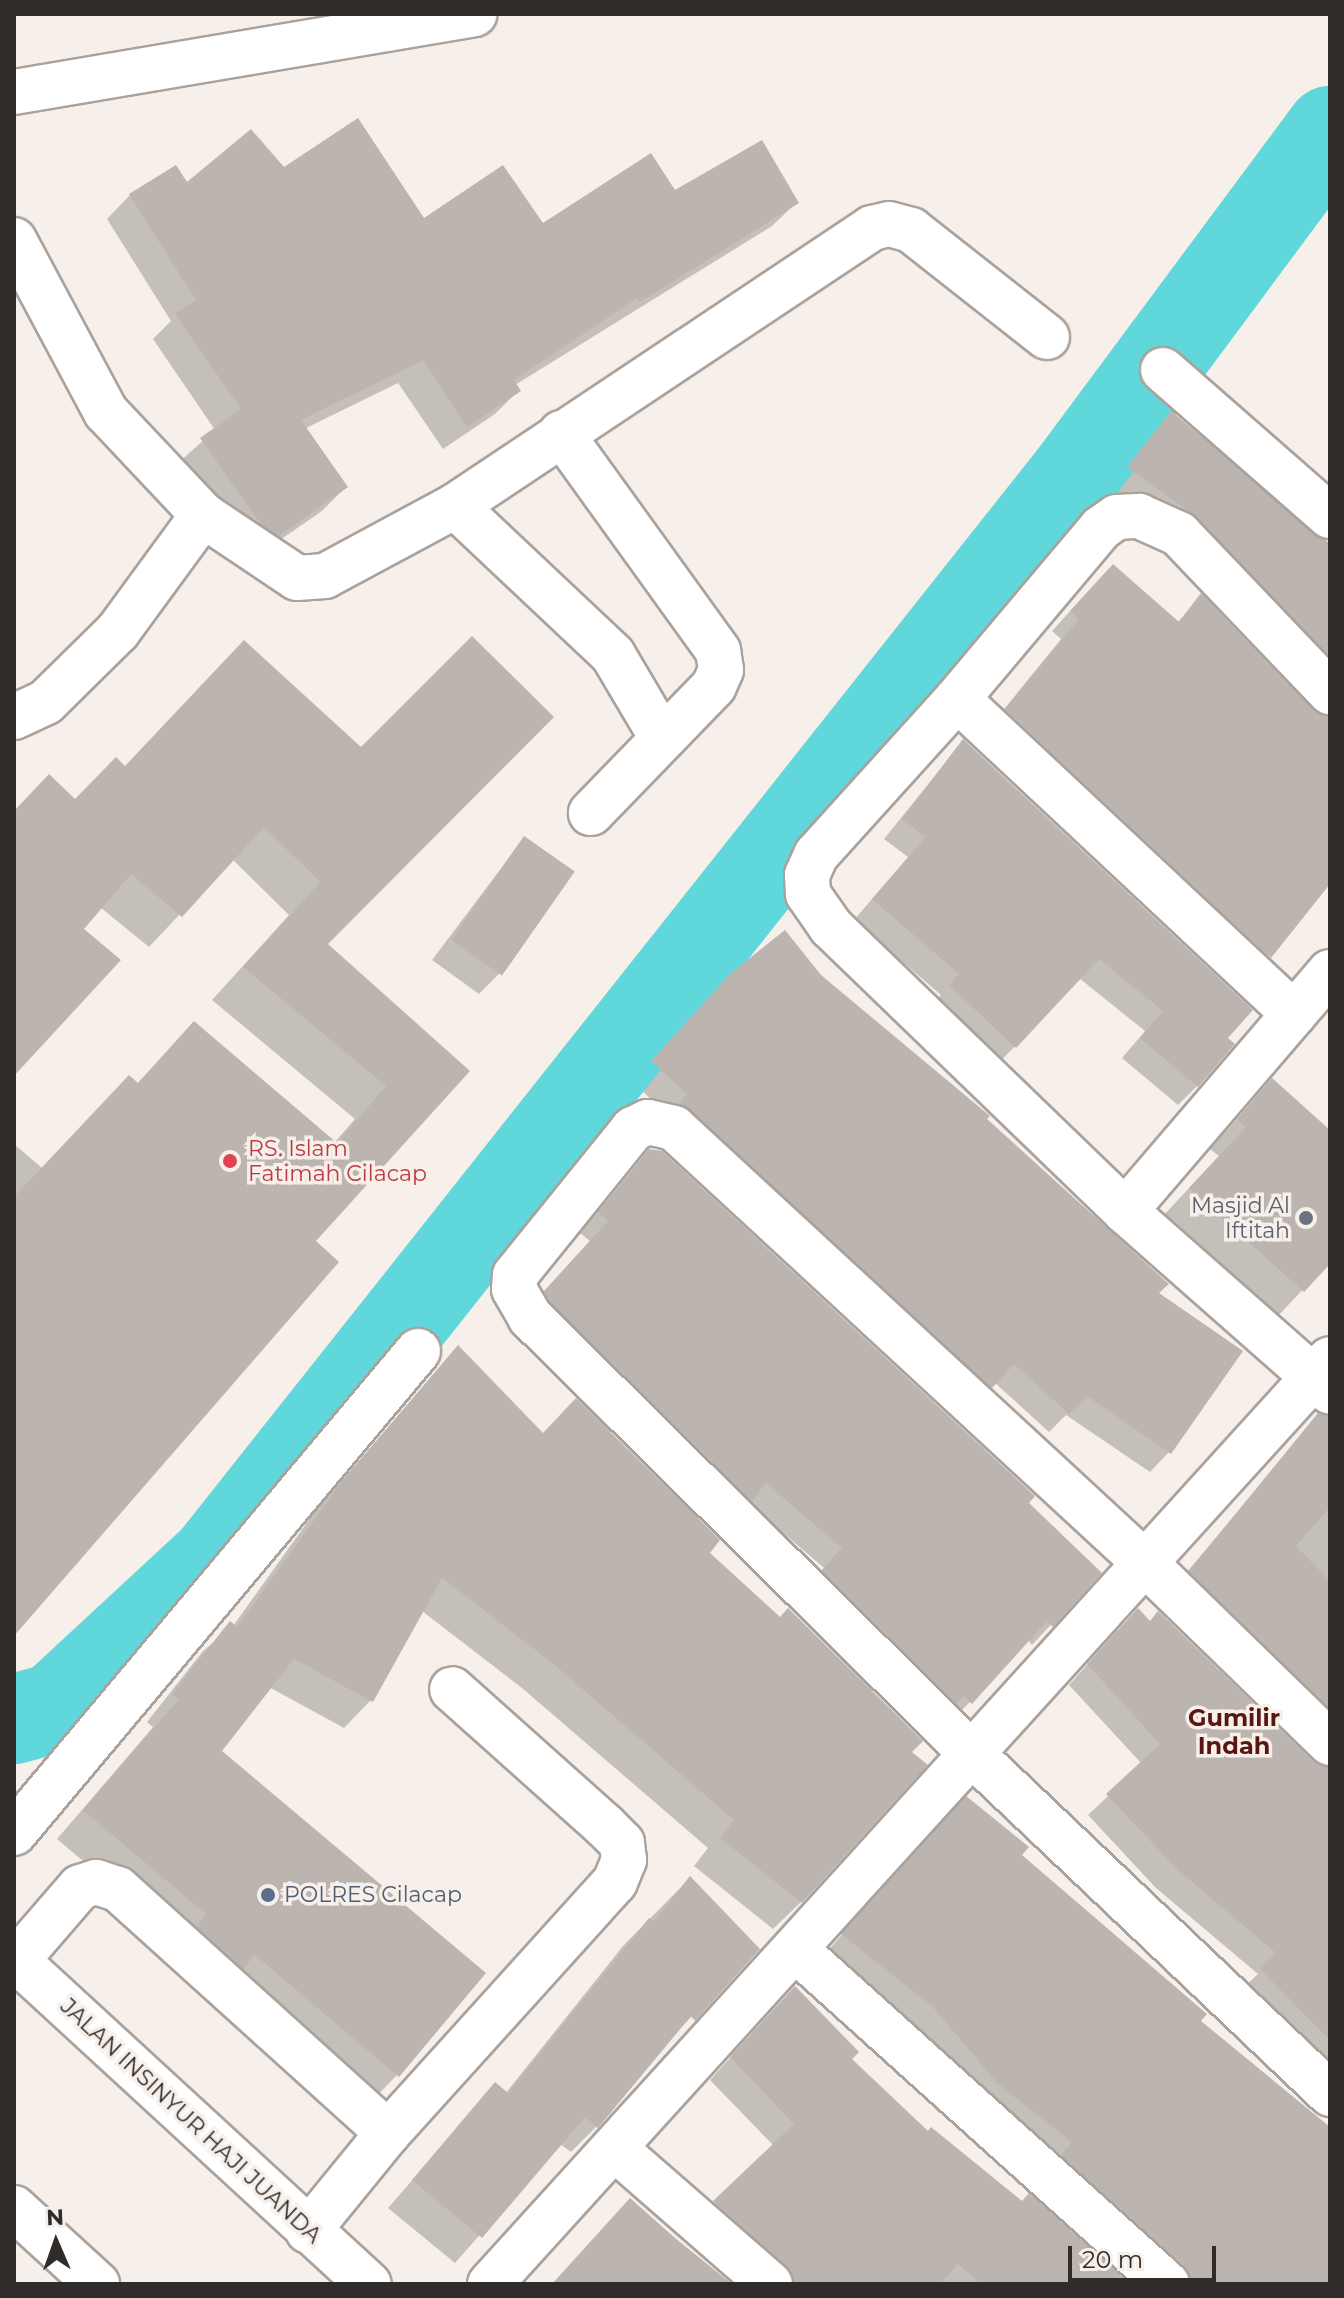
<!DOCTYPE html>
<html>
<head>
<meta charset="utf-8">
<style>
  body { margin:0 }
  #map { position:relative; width:1344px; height:2298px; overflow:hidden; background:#f7efe9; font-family:Montserrat,sans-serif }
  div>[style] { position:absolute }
  .shadow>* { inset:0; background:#0003 }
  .river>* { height:90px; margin:-45px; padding:0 45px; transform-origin:45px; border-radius:45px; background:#5fd7db }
  .building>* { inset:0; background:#bcb4ae; transform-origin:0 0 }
  .roads { filter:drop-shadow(2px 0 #aaa29d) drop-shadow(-2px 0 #aaa29d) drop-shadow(0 2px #aaa29d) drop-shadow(0 -2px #aaa29d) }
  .minor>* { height:44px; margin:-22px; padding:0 22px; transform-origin:22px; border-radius:22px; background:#fff }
  .dots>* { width:22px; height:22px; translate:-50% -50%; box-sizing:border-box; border:4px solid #f7efe9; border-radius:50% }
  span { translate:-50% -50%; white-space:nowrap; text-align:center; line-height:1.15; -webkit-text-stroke:7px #f7efe9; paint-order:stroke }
  .health-label { font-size:22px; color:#be3a42 }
  .left { translate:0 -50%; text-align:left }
  .worship-label { font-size:22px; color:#5b616d }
  .right { translate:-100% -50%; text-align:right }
  .service-label { font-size:22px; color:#4e5e75 }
  .street-label { font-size:22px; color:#2f2c2a }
  .neighbourhood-label { font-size:24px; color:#591510; font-weight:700 }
  .frame { position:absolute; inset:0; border:16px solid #2f2c2a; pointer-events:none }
  .north { position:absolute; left:16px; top:2202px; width:80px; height:80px; -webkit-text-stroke:6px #f7efe9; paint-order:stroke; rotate:358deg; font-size:22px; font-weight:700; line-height:32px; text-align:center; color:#2f2c2a }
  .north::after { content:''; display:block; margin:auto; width:28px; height:36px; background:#2f2c2a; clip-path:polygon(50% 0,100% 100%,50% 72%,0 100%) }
  .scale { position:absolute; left:1068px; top:2246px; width:148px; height:36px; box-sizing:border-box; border:4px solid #2f2c2a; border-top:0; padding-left:10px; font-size:24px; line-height:28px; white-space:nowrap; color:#2f2c2a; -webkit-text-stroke:6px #f7efe9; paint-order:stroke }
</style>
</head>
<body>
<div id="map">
  <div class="shadow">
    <i style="clip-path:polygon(284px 170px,424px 220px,542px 226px,674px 192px,796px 203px,772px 226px,515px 385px,518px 391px,495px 414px,443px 449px,398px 383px,304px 429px,346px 487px,322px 511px,254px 558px,178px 463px,215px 430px,153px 339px,171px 321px,107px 219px,130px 195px)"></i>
    <i style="clip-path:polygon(1172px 413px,1330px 551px,1330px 698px,1178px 536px,1109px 488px)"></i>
    <i style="clip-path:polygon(1093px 586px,1177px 623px,1201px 596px,1321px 718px,1330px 718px,1330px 881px,1250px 976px,987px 730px,1061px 639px,1052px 631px)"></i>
    <i style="clip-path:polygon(963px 741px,1226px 1038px,1197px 1086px,1178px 1105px,1122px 1058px,1145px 1031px,1079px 978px,996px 1066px,931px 1006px,941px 995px,854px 920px,908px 857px,884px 839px)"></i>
    <i style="clip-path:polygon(361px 750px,325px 944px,467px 1071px,313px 1241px,14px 1633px,14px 1144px,42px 1168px,136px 1085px,194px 1024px,334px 1143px,355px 1119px,212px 1000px,289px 915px,232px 859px,149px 947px,100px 907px,82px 929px,14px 1073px,14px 812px,75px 802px,124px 768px)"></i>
    <i style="clip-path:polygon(524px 838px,499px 974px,479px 994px,432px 960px)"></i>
    <i style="clip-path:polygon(820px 976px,984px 1120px,1156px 1294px,1169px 1452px,1150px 1472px,1066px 1415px,1049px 1432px,994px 1382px,971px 1406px,633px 1082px,712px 995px)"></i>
    <i style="clip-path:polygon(1272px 1080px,1330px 1132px,1330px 1261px,1275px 1319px,1162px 1217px,1219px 1156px,1210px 1149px)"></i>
    <i style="clip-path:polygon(650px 1151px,1099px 1573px,1032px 1645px,1028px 1640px,951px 1722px,804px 1591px,824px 1568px,526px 1312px,590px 1241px,580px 1233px)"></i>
    <i style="clip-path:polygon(458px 1348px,542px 1435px,708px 1553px,801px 1902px,773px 1929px,694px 1866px,708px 1848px,522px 1688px,422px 1611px,371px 1700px,344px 1728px,269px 1687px,220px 1751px,397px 2075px,370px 2103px,57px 1839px,153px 1727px,147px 1722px,203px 1651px,233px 1626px,316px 1510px)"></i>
    <i style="clip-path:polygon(1318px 1416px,1330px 1422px,1330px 1743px,1171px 1591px)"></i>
    <i style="clip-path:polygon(1118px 1630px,1330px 1783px,1330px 2079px,1242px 1989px,1258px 1974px,1156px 1888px,1088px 1815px,1142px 1764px,1069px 1685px)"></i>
    <i style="clip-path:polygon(945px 1820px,1020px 1855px,1198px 2022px,1330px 2129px,1330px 2284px,1157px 2284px,822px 1957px)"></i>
    <i style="clip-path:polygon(689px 1879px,757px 1949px,666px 2043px,597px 2126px,571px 2152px,560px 2144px,455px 2263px,388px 2208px,495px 2085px,505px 2094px,623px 1946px)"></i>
    <i style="clip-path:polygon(774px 2009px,849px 2059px,1093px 2284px,763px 2284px,694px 2224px,774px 2146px,710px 2080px)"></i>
  </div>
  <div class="river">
    <i style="left:14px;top:1719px;width:42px;rotate:-15deg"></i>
    <i style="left:55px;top:1708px;width:217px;rotate:-42.8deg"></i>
    <i style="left:214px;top:1561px;width:1389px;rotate:-51.6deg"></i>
    <i style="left:1077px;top:472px;width:425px;rotate:-53.4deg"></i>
  </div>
  <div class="building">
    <i style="clip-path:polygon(358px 118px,424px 218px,503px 165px,543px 223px,651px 153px,675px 190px,762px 140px,799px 203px,640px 302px,637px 298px,514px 380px,521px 391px,467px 427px,423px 360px,301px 420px,348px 487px,279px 536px,260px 523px,200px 438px,241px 409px,175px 314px,196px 300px,129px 194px,176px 165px,187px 182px,251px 129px,284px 167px)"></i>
    <i style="clip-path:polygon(1171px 411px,1330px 544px,1330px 656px,1197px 517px,1127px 467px)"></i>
    <i style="clip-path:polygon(1113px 564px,1179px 622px,1201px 593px,1312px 709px,1330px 716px,1330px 884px,1271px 958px,1005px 709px,1079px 619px,1070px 611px)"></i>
    <i style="clip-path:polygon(472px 636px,554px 717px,328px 944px,470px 1071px,316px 1241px,339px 1262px,14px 1636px,14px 1197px,129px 1075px,138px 1083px,194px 1021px,337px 1143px,386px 1086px,243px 967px,320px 882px,264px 827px,182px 917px,131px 874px,84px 929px,121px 960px,14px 1076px,14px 811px,49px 774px,75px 799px,116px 757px,125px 766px,244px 640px,361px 747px)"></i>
    <i style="clip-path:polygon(963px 739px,1253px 1010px,1228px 1038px,1235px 1044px,1198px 1087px,1140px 1038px,1163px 1011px,1099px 959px,1016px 1048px,949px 985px,959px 974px,872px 899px,926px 837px,902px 819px)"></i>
    <i style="left:524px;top:836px;width:62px;height:127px;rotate:35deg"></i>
    <i style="clip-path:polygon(785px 930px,821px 975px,990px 1116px,987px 1119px,1169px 1284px,1159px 1293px,1243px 1351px,1171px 1454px,1087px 1396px,1069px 1414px,1014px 1364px,992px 1388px,679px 1103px,687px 1094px,651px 1061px,731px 973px)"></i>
    <i style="clip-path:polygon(1272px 1078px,1330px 1130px,1330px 1264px,1304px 1292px,1189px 1188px,1246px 1127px,1237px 1119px)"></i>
    <i style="clip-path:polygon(649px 1149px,662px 1151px,1035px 1496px,1029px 1503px,1102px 1573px,1053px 1627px,1047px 1621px,972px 1704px,963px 1696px,957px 1704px,822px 1570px,842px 1548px,766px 1483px,752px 1501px,550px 1302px,544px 1291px,608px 1221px,598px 1212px)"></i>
    <i style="clip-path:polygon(458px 1345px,543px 1433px,576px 1398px,720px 1540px,710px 1553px,780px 1617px,788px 1608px,923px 1741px,912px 1752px,928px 1765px,802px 1903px,720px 1838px,734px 1820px,550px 1661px,442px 1578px,373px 1702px,294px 1659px,222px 1751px,486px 1973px,399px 2077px,254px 1954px,244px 1969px,197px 1927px,206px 1914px,83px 1810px,179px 1699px,172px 1694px,230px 1621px,237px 1627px,343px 1480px)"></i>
    <i style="clip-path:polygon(1318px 1413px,1330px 1416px,1330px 1507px,1296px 1546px,1330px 1581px,1330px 1708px,1189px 1571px)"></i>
    <i style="clip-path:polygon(1138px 1608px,1150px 1621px,1158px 1611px,1313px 1761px,1330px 1767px,1330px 2040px,1260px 1969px,1276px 1953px,1178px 1870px,1106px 1794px,1160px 1744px,1087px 1664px)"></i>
    <i style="clip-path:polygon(966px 1796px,1029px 1847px,1022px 1855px,1207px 2014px,1201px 2021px,1330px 2127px,1330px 2284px,1191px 2284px,1184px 2265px,1061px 2155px,1072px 2142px,998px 2084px,933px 2007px,841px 1934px)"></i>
    <i style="clip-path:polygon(690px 1876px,760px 1949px,695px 2021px,691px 2016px,598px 2128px,585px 2117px,482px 2238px,412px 2180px,495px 2082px,508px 2093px,649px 1918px,654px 1921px)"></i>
    <i style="clip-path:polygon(795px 1986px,859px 2052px,852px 2059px,928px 2131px,931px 2127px,1022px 2201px,1029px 2193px,1130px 2284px,981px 2284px,958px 2264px,940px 2284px,794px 2284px,786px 2265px,713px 2201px,794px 2124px,730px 2057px)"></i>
    <i style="clip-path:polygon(630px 2198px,675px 2238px,732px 2284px,552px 2284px)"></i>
  </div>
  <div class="roads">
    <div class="minor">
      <i style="left:14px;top:92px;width:467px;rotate:-9.6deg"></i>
      <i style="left:14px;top:240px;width:195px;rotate:61.9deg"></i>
      <i style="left:106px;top:412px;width:141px;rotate:46.7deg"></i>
      <i style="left:203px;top:515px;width:113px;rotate:33.8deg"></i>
      <i style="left:297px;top:578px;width:28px;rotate:-4deg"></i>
      <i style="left:325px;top:576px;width:148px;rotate:-28.3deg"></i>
      <i style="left:455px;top:506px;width:501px;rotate:-33.69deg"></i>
      <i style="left:872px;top:228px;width:17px;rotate:-13deg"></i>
      <i style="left:889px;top:224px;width:23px;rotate:15deg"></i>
      <i style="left:911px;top:230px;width:173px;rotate:38.2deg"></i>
      <i style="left:1163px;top:370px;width:222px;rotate:41.2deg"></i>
      <i style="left:561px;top:433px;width:269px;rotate:54.2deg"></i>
      <i style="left:718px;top:651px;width:19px;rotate:81deg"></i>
      <i style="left:721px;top:670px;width:17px;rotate:114deg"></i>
      <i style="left:714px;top:686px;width:177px;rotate:134.1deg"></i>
      <i style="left:455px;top:506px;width:217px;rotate:43.3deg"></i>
      <i style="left:613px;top:655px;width:96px;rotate:59.4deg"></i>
      <i style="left:957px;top:699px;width:224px;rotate:-49.9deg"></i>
      <i style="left:1101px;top:528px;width:19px;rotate:-35deg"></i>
      <i style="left:1117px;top:517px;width:22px;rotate:-3deg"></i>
      <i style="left:1139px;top:516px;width:44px;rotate:24.2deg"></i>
      <i style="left:1179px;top:534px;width:219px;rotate:46.3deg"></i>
      <i style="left:14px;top:717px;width:35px;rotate:-25deg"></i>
      <i style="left:46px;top:702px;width:101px;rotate:-44.6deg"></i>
      <i style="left:118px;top:631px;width:144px;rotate:-53.8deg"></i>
      <i style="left:1294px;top:1014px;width:461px;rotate:-136.9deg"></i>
      <i style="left:957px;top:699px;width:210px;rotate:132.1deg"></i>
      <i style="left:816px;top:855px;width:22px;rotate:114deg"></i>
      <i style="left:807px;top:875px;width:19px;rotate:87deg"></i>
      <i style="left:808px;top:894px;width:40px;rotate:55.1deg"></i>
      <i style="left:831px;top:927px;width:409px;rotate:44deg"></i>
      <i style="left:1125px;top:1211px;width:273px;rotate:41.4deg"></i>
      <i style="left:1125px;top:1211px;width:315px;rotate:-49.4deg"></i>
      <i style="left:1330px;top:1743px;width:258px;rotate:-135.8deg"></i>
      <i style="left:1145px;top:1563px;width:641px;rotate:-137.28deg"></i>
      <i style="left:674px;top:1128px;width:27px;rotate:-167deg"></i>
      <i style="left:648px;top:1122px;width:17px;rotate:155deg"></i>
      <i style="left:633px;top:1129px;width:188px;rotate:128.9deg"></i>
      <i style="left:515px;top:1275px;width:14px;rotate:94deg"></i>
      <i style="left:514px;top:1289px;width:32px;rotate:60deg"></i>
      <i style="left:530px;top:1317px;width:622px;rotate:44.67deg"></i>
      <i style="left:972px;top:1754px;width:494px;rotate:43.5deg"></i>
      <i style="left:14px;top:1833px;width:629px;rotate:-50.03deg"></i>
      <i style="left:795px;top:1949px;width:501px;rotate:42deg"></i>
      <i style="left:14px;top:1958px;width:482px;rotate:42.6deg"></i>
      <i style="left:17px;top:1960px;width:96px;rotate:-49.2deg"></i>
      <i style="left:80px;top:1887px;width:17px;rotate:-17deg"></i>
      <i style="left:96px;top:1882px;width:23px;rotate:18deg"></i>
      <i style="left:118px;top:1889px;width:364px;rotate:42.1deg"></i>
      <i style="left:614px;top:2148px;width:207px;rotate:41.1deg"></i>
      <i style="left:14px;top:2208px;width:113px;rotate:42.5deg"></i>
      <i style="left:308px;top:2231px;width:127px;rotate:-50.8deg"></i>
      <i style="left:388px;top:2133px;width:338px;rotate:-47.9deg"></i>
      <i style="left:615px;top:1882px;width:24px;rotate:-68deg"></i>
      <i style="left:624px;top:1860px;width:17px;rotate:-97deg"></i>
      <i style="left:622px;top:1843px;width:24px;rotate:-135deg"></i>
      <i style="left:605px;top:1826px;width:205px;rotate:-138.2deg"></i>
      <i style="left:490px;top:2284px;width:1249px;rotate:-47.76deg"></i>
    </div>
  </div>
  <div class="dots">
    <i style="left:230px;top:1161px;background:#e0444e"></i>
    <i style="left:1306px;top:1218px;background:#6b7280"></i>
    <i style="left:268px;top:1895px;background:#5c6f8a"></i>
  </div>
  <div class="health-label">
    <span class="left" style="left:248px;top:1161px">RS. Islam<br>Fatimah Cilacap</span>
  </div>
  <div class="worship-label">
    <span class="right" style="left:1290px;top:1218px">Masjid Al<br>Iftitah</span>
  </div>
  <div class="service-label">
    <span class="left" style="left:284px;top:1895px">POLRES Cilacap</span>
  </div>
  <div class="street-label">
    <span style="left:191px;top:2121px;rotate:43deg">JALAN INSINYUR HAJI JUANDA</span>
  </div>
  <div class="neighbourhood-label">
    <span style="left:1234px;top:1732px">Gumilir<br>Indah</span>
  </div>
  <div class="frame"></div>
  <div class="north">N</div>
  <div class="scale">20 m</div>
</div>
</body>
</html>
